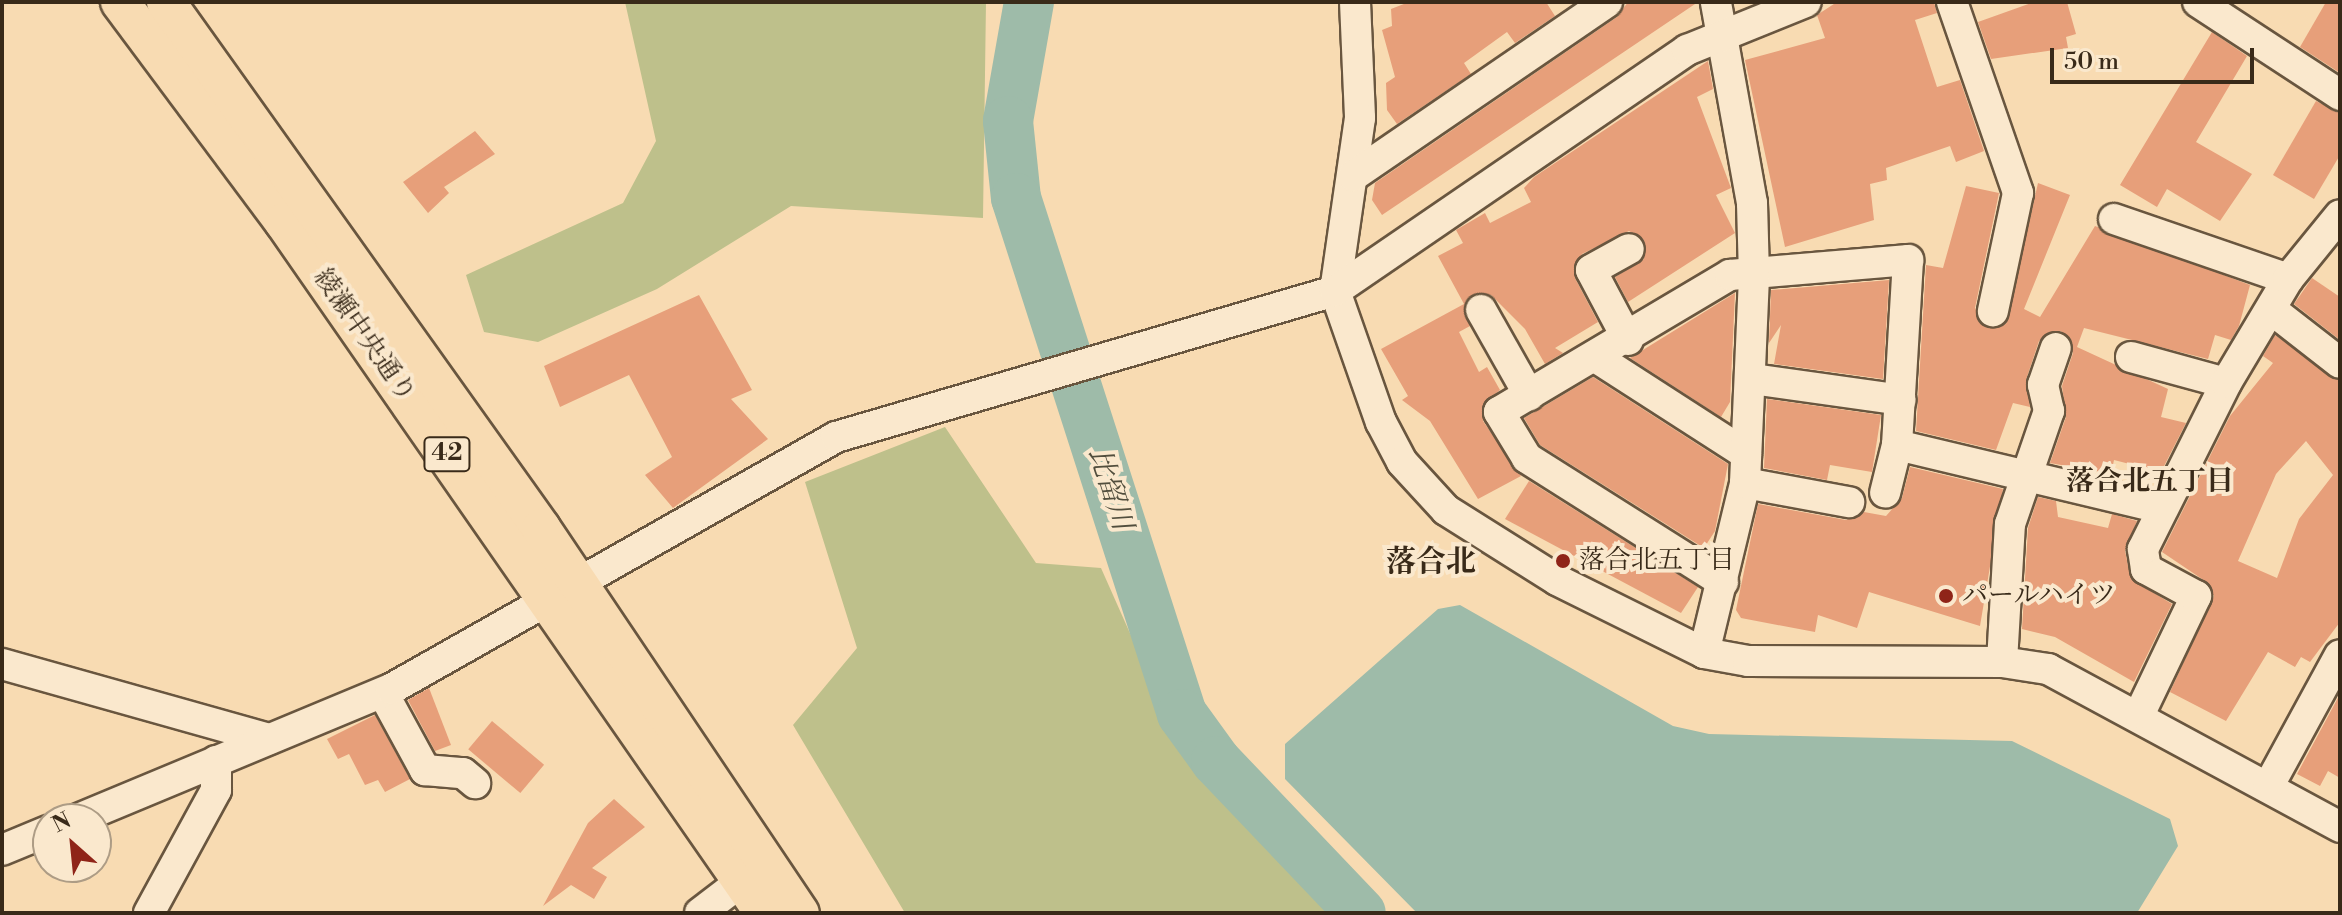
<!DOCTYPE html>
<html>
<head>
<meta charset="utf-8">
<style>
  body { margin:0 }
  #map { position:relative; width:2342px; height:915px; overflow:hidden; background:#f8dbb2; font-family:"Libre Bodoni","Noto Serif JP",serif }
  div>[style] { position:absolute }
  .green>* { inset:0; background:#bec08b }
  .water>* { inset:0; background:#9ebba9 }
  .river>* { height:50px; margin:-25px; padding:0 25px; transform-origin:25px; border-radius:25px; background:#9ebba9 }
  .building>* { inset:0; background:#e79f7a; transform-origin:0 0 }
  .roads { filter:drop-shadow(2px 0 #69563f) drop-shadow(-2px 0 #69563f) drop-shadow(0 2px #69563f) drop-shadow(0 -2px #69563f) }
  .minor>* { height:30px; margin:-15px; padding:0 15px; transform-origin:15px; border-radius:15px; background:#fae8cd }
  .major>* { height:38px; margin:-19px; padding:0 19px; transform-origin:19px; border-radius:19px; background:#f8dbb2 }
  .dots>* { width:22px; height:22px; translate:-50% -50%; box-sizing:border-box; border:4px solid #fae8cd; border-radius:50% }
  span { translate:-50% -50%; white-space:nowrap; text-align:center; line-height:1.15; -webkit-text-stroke:8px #fae8cd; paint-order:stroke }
  .shield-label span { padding:2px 6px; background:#fae8cd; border:2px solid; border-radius:6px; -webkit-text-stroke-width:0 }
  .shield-label { font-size:24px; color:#392a19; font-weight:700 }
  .street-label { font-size:26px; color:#392a19 }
  .poi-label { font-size:26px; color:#392a19 }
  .left { translate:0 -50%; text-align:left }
  .neighbourhood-label { font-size:28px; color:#392a19; font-weight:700 }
  .water-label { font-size:28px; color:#524e3d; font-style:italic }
  .quarter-label { font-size:30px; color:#392a19; font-weight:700 }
  .frame { position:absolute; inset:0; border:4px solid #392a19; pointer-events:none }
  .north { position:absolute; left:32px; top:803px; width:80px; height:80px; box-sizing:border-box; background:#fae8cd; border:2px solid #ad9c85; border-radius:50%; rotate:333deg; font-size:22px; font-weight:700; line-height:32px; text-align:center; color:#392a19 }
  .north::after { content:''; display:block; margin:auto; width:28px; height:36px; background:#8f2418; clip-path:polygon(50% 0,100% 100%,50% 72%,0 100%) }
  .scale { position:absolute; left:2050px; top:48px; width:204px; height:36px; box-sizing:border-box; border:4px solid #392a19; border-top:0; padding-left:10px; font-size:24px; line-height:28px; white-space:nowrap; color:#392a19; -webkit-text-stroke:6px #fae8cd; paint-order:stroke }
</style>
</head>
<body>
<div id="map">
  <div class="green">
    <i style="clip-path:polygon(625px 2px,986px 2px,983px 218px,791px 206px,657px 289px,538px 342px,484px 332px,466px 275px,623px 203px,656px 141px)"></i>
    <i style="clip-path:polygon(945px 427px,1036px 563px,1101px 568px,1185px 757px,1343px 913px,905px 913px,793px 725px,857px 648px,805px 482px)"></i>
  </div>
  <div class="water">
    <i style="clip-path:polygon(1460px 605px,1673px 726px,1709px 734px,2012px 741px,2170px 819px,2178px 846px,2137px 913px,1417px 913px,1285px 779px,1285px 744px,1438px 609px)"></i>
  </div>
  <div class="river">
    <i style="left:1029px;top:2px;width:121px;rotate:100deg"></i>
    <i style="left:1008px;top:121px;width:77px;rotate:84.1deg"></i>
    <i style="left:1016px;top:198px;width:542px;rotate:72.17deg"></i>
    <i style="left:1182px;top:714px;width:58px;rotate:54.1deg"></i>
    <i style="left:1216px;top:761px;width:210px;rotate:46.4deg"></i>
  </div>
  <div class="building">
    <i style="clip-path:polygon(1409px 2px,1546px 2px,1555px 16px,1515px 43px,1507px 32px,1464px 63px,1471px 74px,1397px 124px,1387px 110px,1386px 83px,1395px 77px,1382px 30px,1392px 26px,1391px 9px)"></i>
    <i style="clip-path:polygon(1628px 2px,1698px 2px,1382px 215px,1372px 200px,1375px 183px,1617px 17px)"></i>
    <i style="clip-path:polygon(1837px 2px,1934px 2px,1937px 13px,1915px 20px,1937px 87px,1960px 80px,1984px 151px,1956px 162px,1950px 146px,1886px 168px,1887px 180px,1870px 184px,1874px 220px,1785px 247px,1745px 60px,1825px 38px,1817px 15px)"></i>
    <i style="clip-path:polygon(2034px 2px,2067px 2px,2076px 34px,2066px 37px,2068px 48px,1991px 59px,1978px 22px)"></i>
    <i style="clip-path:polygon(2326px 2px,2340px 2px,2340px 73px,2300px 47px)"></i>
    <i style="clip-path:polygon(2212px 32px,2247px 56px,2196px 142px,2252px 174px,2220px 221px,2167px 189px,2157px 207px,2120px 185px)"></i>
    <i style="clip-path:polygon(1708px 61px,1713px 89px,1697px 97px,1731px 188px,1716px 195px,1735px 233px,1628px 302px,1615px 277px,1644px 259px,1644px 240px,1629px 231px,1582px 254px,1575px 278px,1598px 322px,1555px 348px,1563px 353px,1545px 364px,1525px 329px,1491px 295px,1466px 300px,1470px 326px,1459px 332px,1479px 372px,1487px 367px,1500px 390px,1484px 403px,1483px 421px,1521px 476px,1478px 499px,1430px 421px,1402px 400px,1408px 396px,1381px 349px,1464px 304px,1438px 256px,1463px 243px,1456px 230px,1485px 213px,1490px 223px,1531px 202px,1524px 188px,1534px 177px)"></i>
    <i style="clip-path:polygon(2316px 101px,2340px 113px,2340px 155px,2314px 199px,2273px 175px)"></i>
    <i style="clip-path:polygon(475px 131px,495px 154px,444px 187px,449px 193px,428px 213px,403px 182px)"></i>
    <i style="clip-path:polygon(2038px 183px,2070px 195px,2024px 309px,2040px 317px,2095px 226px,2250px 285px,2239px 326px,2231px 340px,2215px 335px,2208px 359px,2084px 328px,2077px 347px,2168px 389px,2161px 417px,2186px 423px,2161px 472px,2114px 460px,2111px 474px,2050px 463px,2066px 417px,2062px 386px,2073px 353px,2061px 331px,2039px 341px,2026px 380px,2030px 407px,2013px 403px,1996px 450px,1916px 431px,1926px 265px,1943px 268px,1966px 186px,1999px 193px,1975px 308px,1989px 328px,2006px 324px)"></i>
    <i style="clip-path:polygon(2312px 278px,2340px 297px,2340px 340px,2294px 304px)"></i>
    <i style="clip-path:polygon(1889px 280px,1883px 379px,1774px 364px,1781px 325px,1769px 343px,1771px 290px)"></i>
    <i style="clip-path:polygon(1735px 293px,1730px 402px,1721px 417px,1630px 358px)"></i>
    <i style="clip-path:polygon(699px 295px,752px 390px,731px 399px,768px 439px,673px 508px,645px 475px,672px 457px,629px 375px,560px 407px,544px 366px)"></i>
    <i style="clip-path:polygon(evenodd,2275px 335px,2340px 381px,2340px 622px,2310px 662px,2301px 657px,2295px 667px,2268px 652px,2226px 721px,2170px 692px,2214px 596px,2205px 581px,2162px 552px,2230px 416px,2273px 363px,2263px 356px,2275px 335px,2306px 441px,2333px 475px,2299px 519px,2277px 578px,2238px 561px,2276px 474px,2306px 441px)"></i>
    <i style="clip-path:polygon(1593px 377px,1728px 464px,1715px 531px,1704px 548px,1540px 445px,1524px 418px)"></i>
    <i style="clip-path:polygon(1767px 399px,1881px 415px,1872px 472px,1830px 465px,1827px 480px,1764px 468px)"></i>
    <i style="clip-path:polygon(1910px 467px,2003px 489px,1980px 626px,1869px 592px,1857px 628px,1818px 615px,1815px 632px,1741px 618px,1736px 610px,1758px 504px,1846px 520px,1864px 512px,1886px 516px,1902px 498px)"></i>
    <i style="clip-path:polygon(1529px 481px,1698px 587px,1681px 613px,1505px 519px)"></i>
    <i style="clip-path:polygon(2038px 497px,2056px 501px,2058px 517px,2108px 528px,2112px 514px,2137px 521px,2125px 551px,2131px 579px,2172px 604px,2134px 682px,2055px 637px,2022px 629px,2028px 528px)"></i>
    <i style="clip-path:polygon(429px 688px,451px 745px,435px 751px,408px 700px)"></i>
    <i style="clip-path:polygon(2340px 694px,2340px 778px,2328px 771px,2320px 786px,2297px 774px)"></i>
    <i style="clip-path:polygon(375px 715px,410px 779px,385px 792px,378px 780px,365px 785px,349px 754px,338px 759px,327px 739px)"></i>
    <i style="left:492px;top:721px;width:68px;height:37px;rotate:40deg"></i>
    <i style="clip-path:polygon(614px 799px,645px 827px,592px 868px,607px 877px,594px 899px,571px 885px,543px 906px,588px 823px)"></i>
  </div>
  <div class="roads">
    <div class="minor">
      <i style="left:1355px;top:2px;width:116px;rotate:87.5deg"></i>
      <i style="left:1360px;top:118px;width:175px;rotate:98.2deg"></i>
      <i style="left:1335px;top:291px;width:139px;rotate:70.7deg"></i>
      <i style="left:1381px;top:422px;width:45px;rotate:62.3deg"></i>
      <i style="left:1402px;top:462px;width:65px;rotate:47.5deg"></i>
      <i style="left:1446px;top:510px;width:131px;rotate:32.2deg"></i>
      <i style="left:1557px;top:580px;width:164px;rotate:26.4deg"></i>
      <i style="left:1704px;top:653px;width:45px;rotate:10.3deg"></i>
      <i style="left:1748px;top:661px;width:254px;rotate:0.2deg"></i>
      <i style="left:2002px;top:662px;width:47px;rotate:8.7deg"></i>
      <i style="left:2048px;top:669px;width:332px;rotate:28.4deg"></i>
      <i style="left:1952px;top:2px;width:202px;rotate:70.9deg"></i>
      <i style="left:2018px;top:193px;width:121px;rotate:102deg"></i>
      <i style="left:2198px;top:2px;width:170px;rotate:33.2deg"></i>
      <i style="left:1353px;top:176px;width:308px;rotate:-34.4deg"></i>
      <i style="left:2114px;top:219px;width:184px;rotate:19deg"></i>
      <i style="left:1481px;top:310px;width:98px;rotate:60.5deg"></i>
      <i style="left:2272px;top:310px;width:86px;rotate:37.9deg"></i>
      <i style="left:1628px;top:340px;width:79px;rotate:-117.9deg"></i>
      <i style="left:1591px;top:270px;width:43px;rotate:-28.9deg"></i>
      <i style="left:2131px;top:357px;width:98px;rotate:15.3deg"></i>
      <i style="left:1597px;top:358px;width:177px;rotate:32.8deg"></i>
      <i style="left:1752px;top:379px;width:150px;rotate:8deg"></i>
      <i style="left:1897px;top:445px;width:272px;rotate:13.4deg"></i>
      <i style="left:1745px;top:483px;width:106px;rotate:10.4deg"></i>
      <i style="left:1723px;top:582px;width:232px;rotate:-147.7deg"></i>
      <i style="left:1527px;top:458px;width:54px;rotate:-121.3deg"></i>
      <i style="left:1499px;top:412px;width:269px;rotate:-30.7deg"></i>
      <i style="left:1730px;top:275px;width:179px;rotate:-4.8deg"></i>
      <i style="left:1908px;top:260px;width:185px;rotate:93.4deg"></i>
      <i style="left:1897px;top:445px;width:49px;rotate:104deg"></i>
      <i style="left:1704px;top:653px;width:175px;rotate:-76.4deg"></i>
      <i style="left:1745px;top:483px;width:208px;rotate:-87.5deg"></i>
      <i style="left:1754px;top:275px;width:72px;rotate:-91.6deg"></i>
      <i style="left:1752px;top:203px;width:204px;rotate:-100.2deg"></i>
      <i style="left:2002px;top:662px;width:138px;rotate:-86.7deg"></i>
      <i style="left:2010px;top:524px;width:120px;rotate:-71deg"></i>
      <i style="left:2049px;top:411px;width:27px;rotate:-103deg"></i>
      <i style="left:2043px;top:385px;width:39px;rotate:-71deg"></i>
      <i style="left:2px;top:664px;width:277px;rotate:15.7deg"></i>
      <i style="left:383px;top:693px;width:88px;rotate:61.4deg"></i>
      <i style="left:425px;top:770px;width:38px;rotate:5deg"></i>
      <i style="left:463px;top:773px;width:16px;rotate:40deg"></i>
      <i style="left:2140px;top:713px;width:130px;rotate:-64.4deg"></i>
      <i style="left:2196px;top:596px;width:57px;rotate:-151.6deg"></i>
      <i style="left:2146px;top:569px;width:20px;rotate:-99deg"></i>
      <i style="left:2143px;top:549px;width:186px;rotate:-63.4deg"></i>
      <i style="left:2226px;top:383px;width:121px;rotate:-59.2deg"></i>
      <i style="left:2288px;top:279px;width:82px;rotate:-50.9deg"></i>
      <i style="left:2268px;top:787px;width:150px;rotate:-61.4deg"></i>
      <i style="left:78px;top:819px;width:339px;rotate:-22.6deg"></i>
      <i style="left:391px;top:689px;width:511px;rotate:-29.52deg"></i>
      <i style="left:836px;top:437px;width:520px;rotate:-16.31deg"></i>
      <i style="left:1335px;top:291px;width:427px;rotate:-34.4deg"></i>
      <i style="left:1687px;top:50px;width:128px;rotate:-22deg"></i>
      <i style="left:2px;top:850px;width:50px;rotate:-22.4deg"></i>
      <i style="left:149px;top:913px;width:140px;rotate:-61.4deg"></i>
      <i style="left:216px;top:790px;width:29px;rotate:-90deg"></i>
      <i style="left:700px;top:913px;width:53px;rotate:-37.3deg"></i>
    </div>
    <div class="major">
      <i style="left:120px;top:2px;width:274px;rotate:53.3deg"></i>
      <i style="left:284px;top:222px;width:841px;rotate:55.21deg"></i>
      <i style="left:166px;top:2px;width:646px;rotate:54.51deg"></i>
      <i style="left:541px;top:528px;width:464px;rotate:56.1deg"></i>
    </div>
  </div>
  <div class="dots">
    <i style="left:1563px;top:561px;background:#8f2418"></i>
    <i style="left:1946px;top:596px;background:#8f2418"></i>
  </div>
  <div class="shield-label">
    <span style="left:447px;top:454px">42</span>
  </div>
  <div class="street-label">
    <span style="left:364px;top:336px;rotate:55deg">綾瀬中央通り</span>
  </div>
  <div class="poi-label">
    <span class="left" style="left:1579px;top:561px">落合北五丁目</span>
    <span class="left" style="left:1962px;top:596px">パールハイツ</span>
  </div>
  <div class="neighbourhood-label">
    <span style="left:2150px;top:482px">落合北五丁目</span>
  </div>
  <div class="water-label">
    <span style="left:1110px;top:489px;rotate:72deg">比留川</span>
  </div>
  <div class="quarter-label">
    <span style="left:1431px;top:562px">落合北</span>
  </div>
  <div class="frame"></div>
  <div class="north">N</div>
  <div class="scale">50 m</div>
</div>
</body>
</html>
